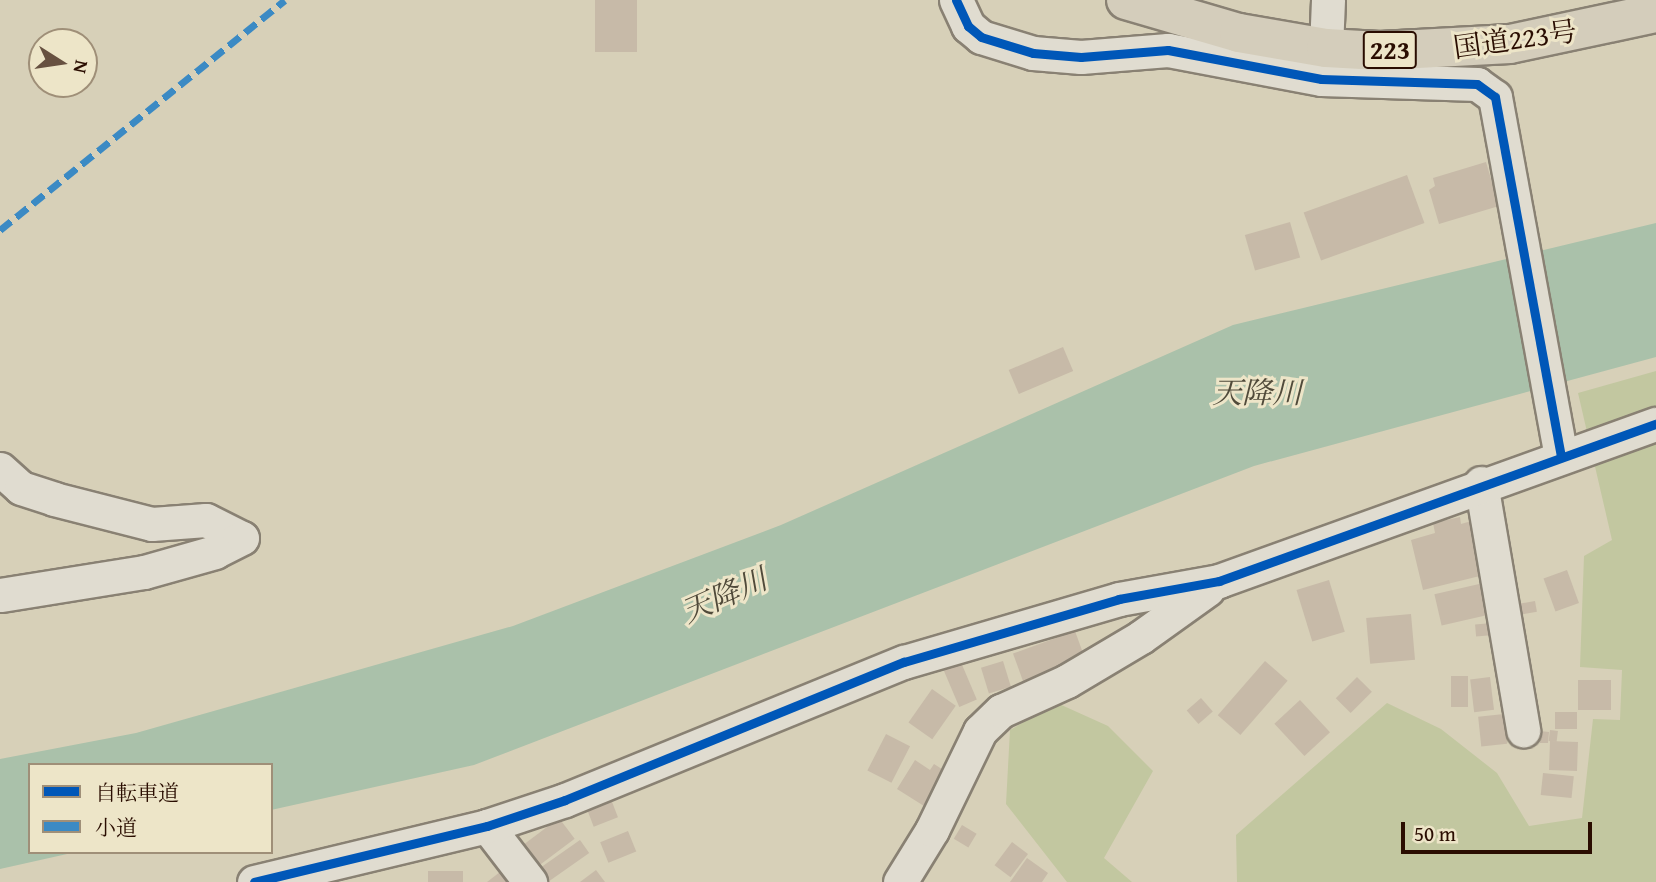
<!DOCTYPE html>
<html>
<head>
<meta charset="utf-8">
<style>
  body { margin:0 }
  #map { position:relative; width:1656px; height:882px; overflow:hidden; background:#d7d0b8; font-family:"Gentium Book Plus","Noto Serif JP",serif }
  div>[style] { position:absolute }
  .green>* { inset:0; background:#c2c7a0 }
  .water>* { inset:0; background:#aac1aa }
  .building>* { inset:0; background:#c7baa8; transform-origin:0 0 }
  .roads { filter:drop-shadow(2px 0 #898173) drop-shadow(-2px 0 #898173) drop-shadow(0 2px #898173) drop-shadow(0 -2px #898173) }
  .minor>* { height:33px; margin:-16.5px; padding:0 16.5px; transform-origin:16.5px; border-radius:16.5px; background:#e0dcd0 }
  .highway>* { height:38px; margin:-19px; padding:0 19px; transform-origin:19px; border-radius:19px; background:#d4cdbb }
  .quiet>* { height:7px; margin-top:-3.5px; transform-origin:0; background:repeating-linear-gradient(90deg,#3b8ac4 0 14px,transparent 0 21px) }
  .cycleway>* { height:9px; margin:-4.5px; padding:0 4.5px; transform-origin:4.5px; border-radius:4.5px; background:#0057b8 }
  span { translate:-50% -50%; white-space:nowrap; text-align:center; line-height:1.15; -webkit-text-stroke:6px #ede5c8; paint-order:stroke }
  .shield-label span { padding:2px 5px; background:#ede5c8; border:2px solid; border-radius:5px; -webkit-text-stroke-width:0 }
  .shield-label { font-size:26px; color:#2a0d01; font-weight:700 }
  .street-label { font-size:28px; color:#2a0d01 }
  .water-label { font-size:30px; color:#504a3a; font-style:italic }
  .legend { position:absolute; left:28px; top:763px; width:245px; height:91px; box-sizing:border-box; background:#ede5c8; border:2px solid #9f8f78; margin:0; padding:9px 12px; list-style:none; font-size:21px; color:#2a0d01 }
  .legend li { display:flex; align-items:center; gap:14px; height:35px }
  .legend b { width:35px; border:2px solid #9f8f78 }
  .north { position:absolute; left:28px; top:28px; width:70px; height:70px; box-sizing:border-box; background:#ede5c8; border:2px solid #9f8f78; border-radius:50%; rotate:102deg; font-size:19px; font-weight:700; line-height:28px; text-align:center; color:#2a0d01 }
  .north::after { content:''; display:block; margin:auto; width:24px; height:32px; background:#675141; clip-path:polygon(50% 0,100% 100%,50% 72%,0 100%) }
  .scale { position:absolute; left:1401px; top:822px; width:191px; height:32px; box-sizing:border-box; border:4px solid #2a0d01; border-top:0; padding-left:9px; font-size:21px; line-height:24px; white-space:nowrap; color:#2a0d01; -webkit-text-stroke:5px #ede5c8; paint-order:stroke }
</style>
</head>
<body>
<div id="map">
  <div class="green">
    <i style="clip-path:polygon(1656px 371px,1656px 882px,1237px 882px,1236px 835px,1387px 703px,1441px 729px,1497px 773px,1529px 826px,1582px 818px,1593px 719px,1620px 720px,1622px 670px,1580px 667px,1584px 556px,1612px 540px,1578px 393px)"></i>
    <i style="clip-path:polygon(1057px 703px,1108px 726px,1153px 771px,1104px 858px,1132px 882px,1067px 882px,1006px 804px,1010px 730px)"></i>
  </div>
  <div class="water">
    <i style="clip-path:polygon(1656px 223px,1656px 357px,1254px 466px,474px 765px,271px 810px,271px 765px,30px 765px,30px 852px,76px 852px,0 869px,0 759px,136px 733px,513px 626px,781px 525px,1233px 325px)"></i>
  </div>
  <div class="building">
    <i style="left:595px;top:0;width:42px;height:52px"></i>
    <i style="clip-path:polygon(1486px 162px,1499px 206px,1439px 224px,1429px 190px,1435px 186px,1433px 178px)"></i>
    <i style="left:1407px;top:175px;width:51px;height:110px;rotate:70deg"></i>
    <i style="left:1290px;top:222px;width:37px;height:47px;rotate:74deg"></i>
    <i style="left:1063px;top:347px;width:26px;height:59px;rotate:67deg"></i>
    <i style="clip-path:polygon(1460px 517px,1461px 524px,1475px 520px,1488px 574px,1423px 590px,1411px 540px,1435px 533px,1433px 523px)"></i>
    <i style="left:1567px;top:570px;width:35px;height:25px;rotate:70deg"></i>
    <i style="left:1329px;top:580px;width:54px;height:34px;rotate:73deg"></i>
    <i style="left:1488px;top:582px;width:32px;height:55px;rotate:77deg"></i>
    <i style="left:1535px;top:601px;width:11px;height:20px;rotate:80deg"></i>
    <i style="left:1411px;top:614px;width:46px;height:45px;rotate:85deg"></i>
    <i style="left:1492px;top:623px;width:12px;height:17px;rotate:85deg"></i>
    <i style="left:1075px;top:631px;width:30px;height:66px;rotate:70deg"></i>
    <i style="left:960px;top:660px;width:43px;height:19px;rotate:67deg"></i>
    <i style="left:1003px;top:661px;width:27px;height:23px;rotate:73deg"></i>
    <i style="left:1265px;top:661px;width:30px;height:72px;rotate:41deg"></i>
    <i style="left:1451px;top:676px;width:17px;height:31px"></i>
    <i style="left:1357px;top:677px;width:21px;height:30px;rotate:45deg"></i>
    <i style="left:1490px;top:677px;width:33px;height:20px;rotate:83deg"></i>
    <i style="left:1611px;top:680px;width:30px;height:33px;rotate:90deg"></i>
    <i style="left:932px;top:689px;width:29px;height:41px;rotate:35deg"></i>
    <i style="left:1201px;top:698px;width:18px;height:19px;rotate:49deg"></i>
    <i style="left:1300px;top:700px;width:44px;height:35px;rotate:47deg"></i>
    <i style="left:1555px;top:712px;width:22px;height:17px"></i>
    <i style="left:1504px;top:714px;width:30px;height:26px;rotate:84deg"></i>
    <i style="left:1550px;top:730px;width:8px;height:11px;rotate:7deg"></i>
    <i style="clip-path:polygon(1540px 731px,1549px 732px,1548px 743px,1540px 743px)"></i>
    <i style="left:886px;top:734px;width:27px;height:41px;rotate:27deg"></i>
    <i style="left:1578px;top:742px;width:29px;height:28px;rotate:92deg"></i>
    <i style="clip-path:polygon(915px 760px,930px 770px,934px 764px,945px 771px,924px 806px,897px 789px)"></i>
    <i style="left:1543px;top:773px;width:31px;height:22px;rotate:6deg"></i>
    <i style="left:609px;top:794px;width:25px;height:26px;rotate:69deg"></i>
    <i style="left:559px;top:818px;width:26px;height:50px;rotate:53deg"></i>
    <i style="left:962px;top:825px;width:17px;height:16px;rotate:31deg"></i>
    <i style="left:628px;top:831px;width:22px;height:30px;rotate:68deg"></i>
    <i style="left:580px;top:840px;width:16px;height:51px;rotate:55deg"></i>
    <i style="left:1012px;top:842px;width:20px;height:29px;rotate:37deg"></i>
    <i style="clip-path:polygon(1027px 858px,1048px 873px,1042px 882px,1010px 882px)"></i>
    <i style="clip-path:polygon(596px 870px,605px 882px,580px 882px)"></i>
    <i style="left:463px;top:871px;width:11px;height:35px;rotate:90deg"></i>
    <i style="clip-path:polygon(500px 872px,508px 882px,487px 882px)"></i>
  </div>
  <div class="roads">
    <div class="minor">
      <i style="left:956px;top:0;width:29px;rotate:65deg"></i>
      <i style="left:968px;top:26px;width:17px;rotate:40deg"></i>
      <i style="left:981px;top:37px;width:54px;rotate:17.1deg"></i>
      <i style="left:1033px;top:53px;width:48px;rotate:4.8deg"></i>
      <i style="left:1081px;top:57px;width:87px;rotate:-4.6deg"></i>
      <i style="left:1168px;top:50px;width:156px;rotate:10.7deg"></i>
      <i style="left:1321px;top:79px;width:156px;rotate:1.8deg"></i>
      <i style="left:1477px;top:84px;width:22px;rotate:36deg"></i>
      <i style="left:1495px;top:97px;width:364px;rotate:79.6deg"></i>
      <i style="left:1326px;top:48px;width:48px;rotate:-87.6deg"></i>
      <i style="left:0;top:469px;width:28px;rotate:42deg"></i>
      <i style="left:21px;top:488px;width:35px;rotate:18deg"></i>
      <i style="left:54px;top:499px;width:101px;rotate:14.3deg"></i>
      <i style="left:152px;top:524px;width:54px;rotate:-4.2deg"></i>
      <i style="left:206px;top:520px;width:40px;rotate:26.6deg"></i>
      <i style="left:242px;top:538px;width:30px;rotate:153deg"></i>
      <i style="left:215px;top:552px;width:74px;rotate:164.3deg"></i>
      <i style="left:144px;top:572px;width:146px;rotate:170.9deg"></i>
      <i style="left:1481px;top:483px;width:251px;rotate:80.3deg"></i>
      <i style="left:487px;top:826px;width:71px;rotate:52.5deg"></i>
      <i style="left:254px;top:882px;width:240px;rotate:-13.5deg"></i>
      <i style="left:487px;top:826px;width:82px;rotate:-18.4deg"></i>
      <i style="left:565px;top:800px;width:366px;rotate:-22.2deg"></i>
      <i style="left:904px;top:662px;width:224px;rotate:-16.3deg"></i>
      <i style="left:1119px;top:599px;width:102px;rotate:-10.2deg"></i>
      <i style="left:1219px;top:581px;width:464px;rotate:-19.8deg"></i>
      <i style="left:900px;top:882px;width:61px;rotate:-58.4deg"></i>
      <i style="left:932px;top:830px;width:110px;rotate:-64.1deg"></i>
      <i style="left:980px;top:731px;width:29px;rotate:-44deg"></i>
      <i style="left:1001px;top:711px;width:72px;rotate:-24.4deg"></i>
      <i style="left:1067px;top:681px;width:86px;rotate:-30.7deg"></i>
      <i style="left:1141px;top:637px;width:82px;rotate:-35.6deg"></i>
    </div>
    <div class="highway">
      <i style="left:1126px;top:0;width:118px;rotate:16.3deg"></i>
      <i style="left:1239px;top:33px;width:88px;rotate:9.8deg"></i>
      <i style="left:1326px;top:48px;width:54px;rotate:3.2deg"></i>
      <i style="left:1380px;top:51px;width:130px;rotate:-3.1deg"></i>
      <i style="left:1510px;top:44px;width:149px;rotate:-12deg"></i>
    </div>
  </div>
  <div class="quiet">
    <i style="left:0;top:230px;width:366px;rotate:-38.9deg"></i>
  </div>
  <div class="cycleway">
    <i style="left:956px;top:0;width:29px;rotate:65deg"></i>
    <i style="left:968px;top:26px;width:17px;rotate:40deg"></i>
    <i style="left:981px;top:37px;width:54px;rotate:17.1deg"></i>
    <i style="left:1033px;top:53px;width:48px;rotate:4.8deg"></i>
    <i style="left:1081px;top:57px;width:87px;rotate:-4.6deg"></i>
    <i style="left:1168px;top:50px;width:156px;rotate:10.7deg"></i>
    <i style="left:1321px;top:79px;width:156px;rotate:1.8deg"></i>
    <i style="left:1477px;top:84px;width:22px;rotate:36deg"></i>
    <i style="left:1495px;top:97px;width:364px;rotate:79.6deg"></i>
    <i style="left:254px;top:882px;width:240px;rotate:-13.5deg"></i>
    <i style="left:487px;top:826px;width:82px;rotate:-18.4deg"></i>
    <i style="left:565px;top:800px;width:366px;rotate:-22.2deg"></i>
    <i style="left:904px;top:662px;width:224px;rotate:-16.3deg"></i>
    <i style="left:1119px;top:599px;width:102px;rotate:-10.2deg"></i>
    <i style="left:1219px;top:581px;width:464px;rotate:-19.8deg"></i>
  </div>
  <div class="shield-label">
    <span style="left:1390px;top:50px">223</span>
  </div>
  <div class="street-label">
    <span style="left:1515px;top:39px;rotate:-8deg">国道223号</span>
  </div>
  <div class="water-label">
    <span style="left:1257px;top:392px">天降川</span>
    <span style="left:724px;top:595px;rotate:-24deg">天降川</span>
  </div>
  <ul class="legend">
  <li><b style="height:9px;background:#0057b8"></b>自転車道</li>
  <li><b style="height:9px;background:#3b8ac4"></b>小道</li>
  </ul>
  <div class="north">N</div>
  <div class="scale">50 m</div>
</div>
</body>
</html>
